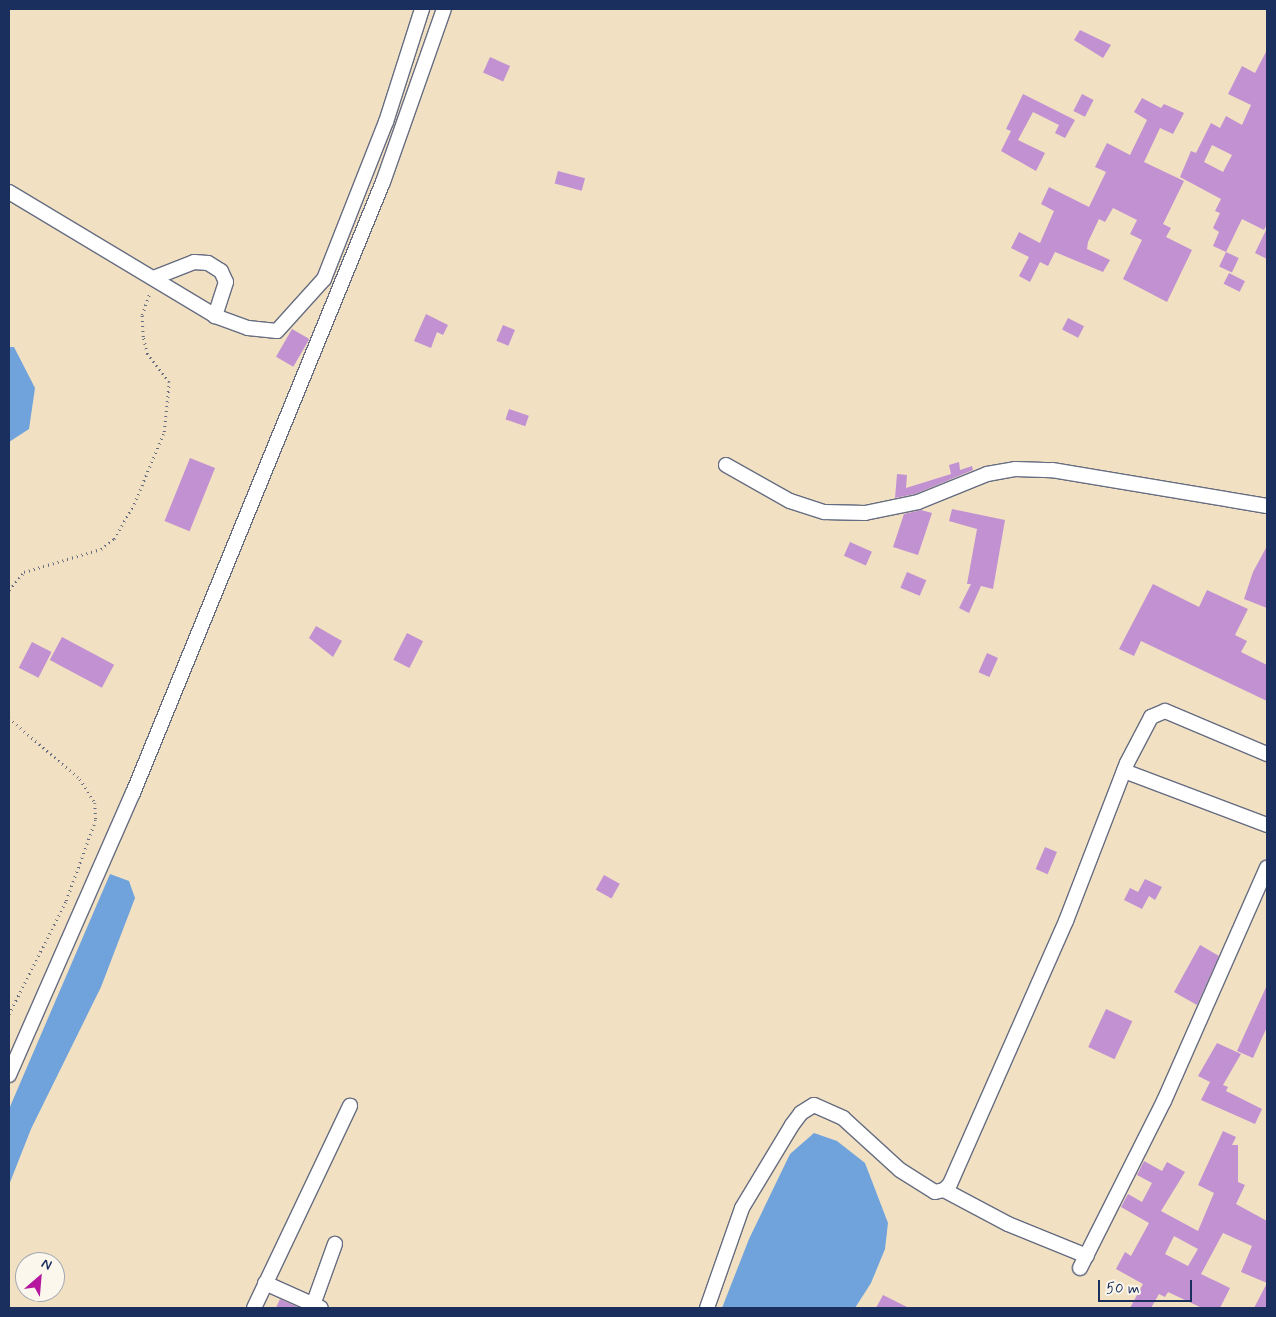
<!DOCTYPE html>
<html>
<head>
<meta charset="utf-8">
<style>
  body { margin:0 }
  #map { position:relative; width:1276px; height:1317px; overflow:hidden; background:#f1e0c2; font-family:Mynerve,sans-serif }
  div>[style] { position:absolute }
  .water>* { inset:0; background:#70a3dc }
  .building>* { inset:0; background:#c191d2; transform-origin:0 0 }
  .path>* { height:2.5px; margin-top:-1.25px; transform-origin:0; background:repeating-linear-gradient(90deg,#666d81 0 1px,transparent 0 5px) }
  .roads { filter:drop-shadow(1px 0 #666d81) drop-shadow(-1px 0 #666d81) drop-shadow(0 1px #666d81) drop-shadow(0 -1px #666d81) }
  .minor>* { height:14px; margin:-7px; padding:0 7px; transform-origin:7px; border-radius:7px; background:#fff }
  span { translate:-50% -50%; white-space:nowrap; text-align:center; line-height:1.15; -webkit-text-stroke:4px #fbf7ec; paint-order:stroke }
  .frame { position:absolute; inset:0; border:10px solid #1b2f5e; pointer-events:none }
  .north { position:absolute; left:15px; top:1252px; width:50px; height:50px; box-sizing:border-box; background:#fbf7ec; border:1px solid #a1a7b3; border-radius:50%; rotate:27deg; font-size:14px; font-weight:700; line-height:20px; text-align:center; color:#1b2f5e }
  .north::after { content:''; display:block; margin:auto; width:18px; height:22px; background:#b5179e; clip-path:polygon(50% 0,100% 100%,50% 72%,0 100%) }
  .scale { position:absolute; left:1098px; top:1280px; width:94px; height:22px; box-sizing:border-box; border:2px solid #1b2f5e; border-top:0; padding-left:6px; font-size:15px; line-height:18px; white-space:nowrap; color:#1b2f5e; -webkit-text-stroke:4px #fbf7ec; paint-order:stroke }
</style>
</head>
<body>
<div id="map">
  <div class="water">
    <i style="clip-path:polygon(9px 347px,14px 347px,35px 388px,29px 429px,9px 442px)"></i>
    <i style="clip-path:polygon(110px 874px,129px 881px,135px 898px,101px 987px,31px 1129px,9px 1185px,9px 1109px)"></i>
    <i style="clip-path:polygon(814px 1133px,837px 1141px,865px 1163px,888px 1223px,885px 1249px,871px 1283px,855px 1308px,722px 1308px,749px 1239px,790px 1154px)"></i>
  </div>
  <div class="building">
    <i style="clip-path:polygon(1080px 30px,1111px 45px,1103px 58px,1074px 40px)"></i>
    <i style="clip-path:polygon(evenodd,1267px 50px,1267px 224px,1264px 230px,1242px 219px,1226px 252px,1213px 246px,1219px 232px,1213px 228px,1220px 213px,1215px 211px,1221px 199px,1180px 177px,1191px 151px,1196px 153px,1211px 123px,1220px 128px,1226px 116px,1242px 125px,1251px 105px,1228px 94px,1242px 66px,1255px 73px,1267px 50px,1212px 145px,1232px 155px,1223px 172px,1204px 162px,1212px 145px)"></i>
    <i style="left:490px;top:57px;width:22px;height:17px;rotate:24deg"></i>
    <i style="clip-path:polygon(1023px 94px,1075px 120px,1065px 138px,1055px 133px,1059px 125px,1033px 112px,1018px 140px,1045px 153px,1036px 171px,1001px 151px,1011px 131px,1006px 129px)"></i>
    <i style="left:1082px;top:94px;width:13px;height:19px;rotate:27deg"></i>
    <i style="clip-path:polygon(1142px 98px,1161px 108px,1164px 104px,1184px 113px,1173px 134px,1160px 128px,1144px 162px,1184px 181px,1163px 224px,1171px 228px,1166px 237px,1192px 250px,1167px 302px,1123px 279px,1142px 240px,1130px 234px,1137px 220px,1113px 208px,1105px 222px,1099px 219px,1088px 242px,1087px 249px,1110px 260px,1103px 272px,1055px 252px,1048px 266px,1040px 262px,1030px 282px,1019px 276px,1029px 257px,1011px 248px,1019px 232px,1040px 243px,1054px 211px,1041px 204px,1049px 187px,1089px 207px,1106px 172px,1095px 167px,1107px 143px,1130px 155px,1147px 120px,1134px 112px)"></i>
    <i style="left:558px;top:171px;width:28px;height:13px;rotate:15deg"></i>
    <i style="clip-path:polygon(1267px 228px,1267px 259px,1255px 253px)"></i>
    <i style="left:1226px;top:252px;width:14px;height:16px;rotate:25deg"></i>
    <i style="left:1229px;top:273px;width:18px;height:12px;rotate:27deg"></i>
    <i style="clip-path:polygon(426px 314px,448px 325px,443px 335px,437px 332px,431px 348px,414px 341px)"></i>
    <i style="left:1068px;top:318px;width:18px;height:13px;rotate:27deg"></i>
    <i style="left:503px;top:325px;width:13px;height:17px;rotate:23deg"></i>
    <i style="left:292px;top:329px;width:20px;height:32px;rotate:30deg"></i>
    <i style="left:509px;top:409px;width:21px;height:11px;rotate:19deg"></i>
    <i style="left:190px;top:458px;width:27px;height:68px;rotate:22deg"></i>
    <i style="clip-path:polygon(959px 462px,960px 470px,972px 466px,973px 470px,915px 494px,895px 498px,897px 474px,907px 475px,906px 488px,951px 474px,949px 465px)"></i>
    <i style="clip-path:polygon(952px 509px,1005px 520px,993px 589px,981px 586px,969px 613px,959px 608px,971px 584px,967px 584px,977px 529px,949px 521px)"></i>
    <i style="clip-path:polygon(921px 510px,932px 513px,918px 555px,893px 547px,904px 514px)"></i>
    <i style="left:850px;top:542px;width:24px;height:15px;rotate:24deg"></i>
    <i style="clip-path:polygon(1267px 546px,1267px 608px,1244px 599px,1253px 572px)"></i>
    <i style="left:907px;top:572px;width:21px;height:17px;rotate:23deg"></i>
    <i style="clip-path:polygon(1153px 584px,1199px 607px,1207px 590px,1248px 609px,1235px 635px,1247px 641px,1241px 652px,1267px 665px,1267px 701px,1141px 641px,1134px 656px,1119px 649px)"></i>
    <i style="clip-path:polygon(316px 626px,342px 641px,333px 657px,309px 638px)"></i>
    <i style="left:407px;top:633px;width:18px;height:30px;rotate:27deg"></i>
    <i style="left:62px;top:637px;width:59px;height:26px;rotate:28deg"></i>
    <i style="left:32px;top:642px;width:22px;height:29px;rotate:27deg"></i>
    <i style="left:987px;top:653px;width:12px;height:21px;rotate:24deg"></i>
    <i style="left:1045px;top:847px;width:13px;height:24px;rotate:23deg"></i>
    <i style="left:604px;top:875px;width:18px;height:17px;rotate:29deg"></i>
    <i style="clip-path:polygon(1145px 879px,1162px 887px,1155px 900px,1149px 896px,1142px 909px,1124px 900px,1130px 888px,1138px 892px)"></i>
    <i style="clip-path:polygon(1200px 945px,1219px 956px,1197px 1005px,1174px 992px)"></i>
    <i style="clip-path:polygon(1267px 985px,1267px 1027px,1253px 1058px,1237px 1051px)"></i>
    <i style="left:1106px;top:1009px;width:29px;height:42px;rotate:25deg"></i>
    <i style="clip-path:polygon(1217px 1043px,1241px 1054px,1223px 1085px,1228px 1087px,1226px 1091px,1262px 1109px,1255px 1124px,1201px 1100px,1210px 1082px,1198px 1076px)"></i>
    <i style="clip-path:polygon(evenodd,1223px 1131px,1236px 1137px,1232px 1145px,1238px 1145px,1238px 1182px,1245px 1185px,1236px 1204px,1267px 1221px,1267px 1308px,1254px 1308px,1267px 1283px,1241px 1272px,1252px 1246px,1223px 1233px,1201px 1274px,1230px 1288px,1220px 1308px,1202px 1308px,1168px 1292px,1165px 1297px,1159px 1294px,1151px 1308px,1130px 1308px,1143px 1284px,1116px 1269px,1125px 1252px,1131px 1256px,1149px 1223px,1121px 1207px,1128px 1194px,1142px 1202px,1152px 1183px,1137px 1175px,1144px 1161px,1162px 1171px,1167px 1162px,1185px 1172px,1161px 1211px,1198px 1231px,1214px 1193px,1198px 1185px,1223px 1131px,1174px 1236px,1198px 1249px,1188px 1266px,1165px 1254px,1174px 1236px)"></i>
    <i style="clip-path:polygon(883px 1295px,909px 1308px,876px 1308px)"></i>
    <i style="clip-path:polygon(280px 1299px,300px 1308px,276px 1308px)"></i>
  </div>
  <div class="path">
    <i style="left:9px;top:590px;width:23px;rotate:-50deg"></i>
    <i style="left:24px;top:572px;width:80px;rotate:-16.6deg"></i>
    <i style="left:101px;top:549px;width:16px;rotate:-38deg"></i>
    <i style="left:114px;top:539px;width:40px;rotate:-60.3deg"></i>
    <i style="left:134px;top:504px;width:78px;rotate:-67.4deg"></i>
    <i style="left:164px;top:432px;width:50px;rotate:-84.3deg"></i>
    <i style="left:169px;top:382px;width:36px;rotate:-128deg"></i>
    <i style="left:147px;top:354px;width:17px;rotate:-103deg"></i>
    <i style="left:143px;top:337px;width:22px;rotate:-93deg"></i>
    <i style="left:142px;top:315px;width:24px;rotate:-71deg"></i>
    <i style="left:9px;top:718px;width:94px;rotate:40.7deg"></i>
    <i style="left:80px;top:779px;width:28px;rotate:58deg"></i>
    <i style="left:95px;top:803px;width:17px;rotate:87deg"></i>
    <i style="left:96px;top:820px;width:87px;rotate:110.1deg"></i>
    <i style="left:66px;top:902px;width:127px;rotate:116.8deg"></i>
  </div>
  <div class="roads">
    <div class="minor">
      <i style="left:9px;top:192px;width:240px;rotate:31deg"></i>
      <i style="left:215px;top:316px;width:35px;rotate:20deg"></i>
      <i style="left:248px;top:328px;width:29px;rotate:6deg"></i>
      <i style="left:277px;top:331px;width:70px;rotate:-47.9deg"></i>
      <i style="left:324px;top:279px;width:169px;rotate:-68.5deg"></i>
      <i style="left:386px;top:122px;width:119px;rotate:-72.3deg"></i>
      <i style="left:156px;top:277px;width:41px;rotate:-21.5deg"></i>
      <i style="left:194px;top:262px;width:14px;rotate:4deg"></i>
      <i style="left:208px;top:263px;width:15px;rotate:32deg"></i>
      <i style="left:221px;top:271px;width:12px;rotate:66deg"></i>
      <i style="left:226px;top:282px;width:36px;rotate:108deg"></i>
      <i style="left:726px;top:465px;width:73px;rotate:29.4deg"></i>
      <i style="left:790px;top:501px;width:36px;rotate:18deg"></i>
      <i style="left:824px;top:512px;width:41px;rotate:1.4deg"></i>
      <i style="left:865px;top:513px;width:54px;rotate:-11.7deg"></i>
      <i style="left:918px;top:502px;width:74px;rotate:-22.1deg"></i>
      <i style="left:987px;top:474px;width:28px;rotate:-10deg"></i>
      <i style="left:1015px;top:469px;width:37px;rotate:2deg"></i>
      <i style="left:1052px;top:470px;width:218px;rotate:9.5deg"></i>
      <i style="left:1124px;top:771px;width:153px;rotate:20.7deg"></i>
      <i style="left:9px;top:1075px;width:308px;rotate:-66.3deg"></i>
      <i style="left:133px;top:793px;width:660px;rotate:-67.75deg"></i>
      <i style="left:383px;top:182px;width:183px;rotate:-70.6deg"></i>
      <i style="left:944px;top:1190px;width:72px;rotate:28deg"></i>
      <i style="left:1008px;top:1224px;width:85px;rotate:22.1deg"></i>
      <i style="left:1080px;top:1268px;width:187px;rotate:-63.3deg"></i>
      <i style="left:1164px;top:1101px;width:255px;rotate:-66.2deg"></i>
      <i style="left:265px;top:1283px;width:61px;rotate:24.1deg"></i>
      <i style="left:313px;top:1305px;width:65px;rotate:-70.2deg"></i>
      <i style="left:254px;top:1308px;width:224px;rotate:-64.6deg"></i>
      <i style="left:707px;top:1308px;width:106px;rotate:-70.7deg"></i>
      <i style="left:742px;top:1208px;width:97px;rotate:-58.9deg"></i>
      <i style="left:792px;top:1125px;width:15px;rotate:-53deg"></i>
      <i style="left:801px;top:1113px;width:15px;rotate:-32deg"></i>
      <i style="left:814px;top:1105px;width:32px;rotate:24deg"></i>
      <i style="left:843px;top:1118px;width:77px;rotate:42.4deg"></i>
      <i style="left:900px;top:1170px;width:41px;rotate:32.2deg"></i>
      <i style="left:935px;top:1192px;width:9px;rotate:-13deg"></i>
      <i style="left:944px;top:1190px;width:8px;rotate:-45deg"></i>
      <i style="left:950px;top:1184px;width:287px;rotate:-66.2deg"></i>
      <i style="left:1066px;top:921px;width:169px;rotate:-68.9deg"></i>
      <i style="left:1127px;top:763px;width:52px;rotate:-62.4deg"></i>
      <i style="left:1151px;top:717px;width:15px;rotate:-23deg"></i>
      <i style="left:1165px;top:711px;width:111px;rotate:22.9deg"></i>
    </div>
  </div>
  <div class="frame"></div>
  <div class="north">N</div>
  <div class="scale">50 m</div>
</div>
</body>
</html>
